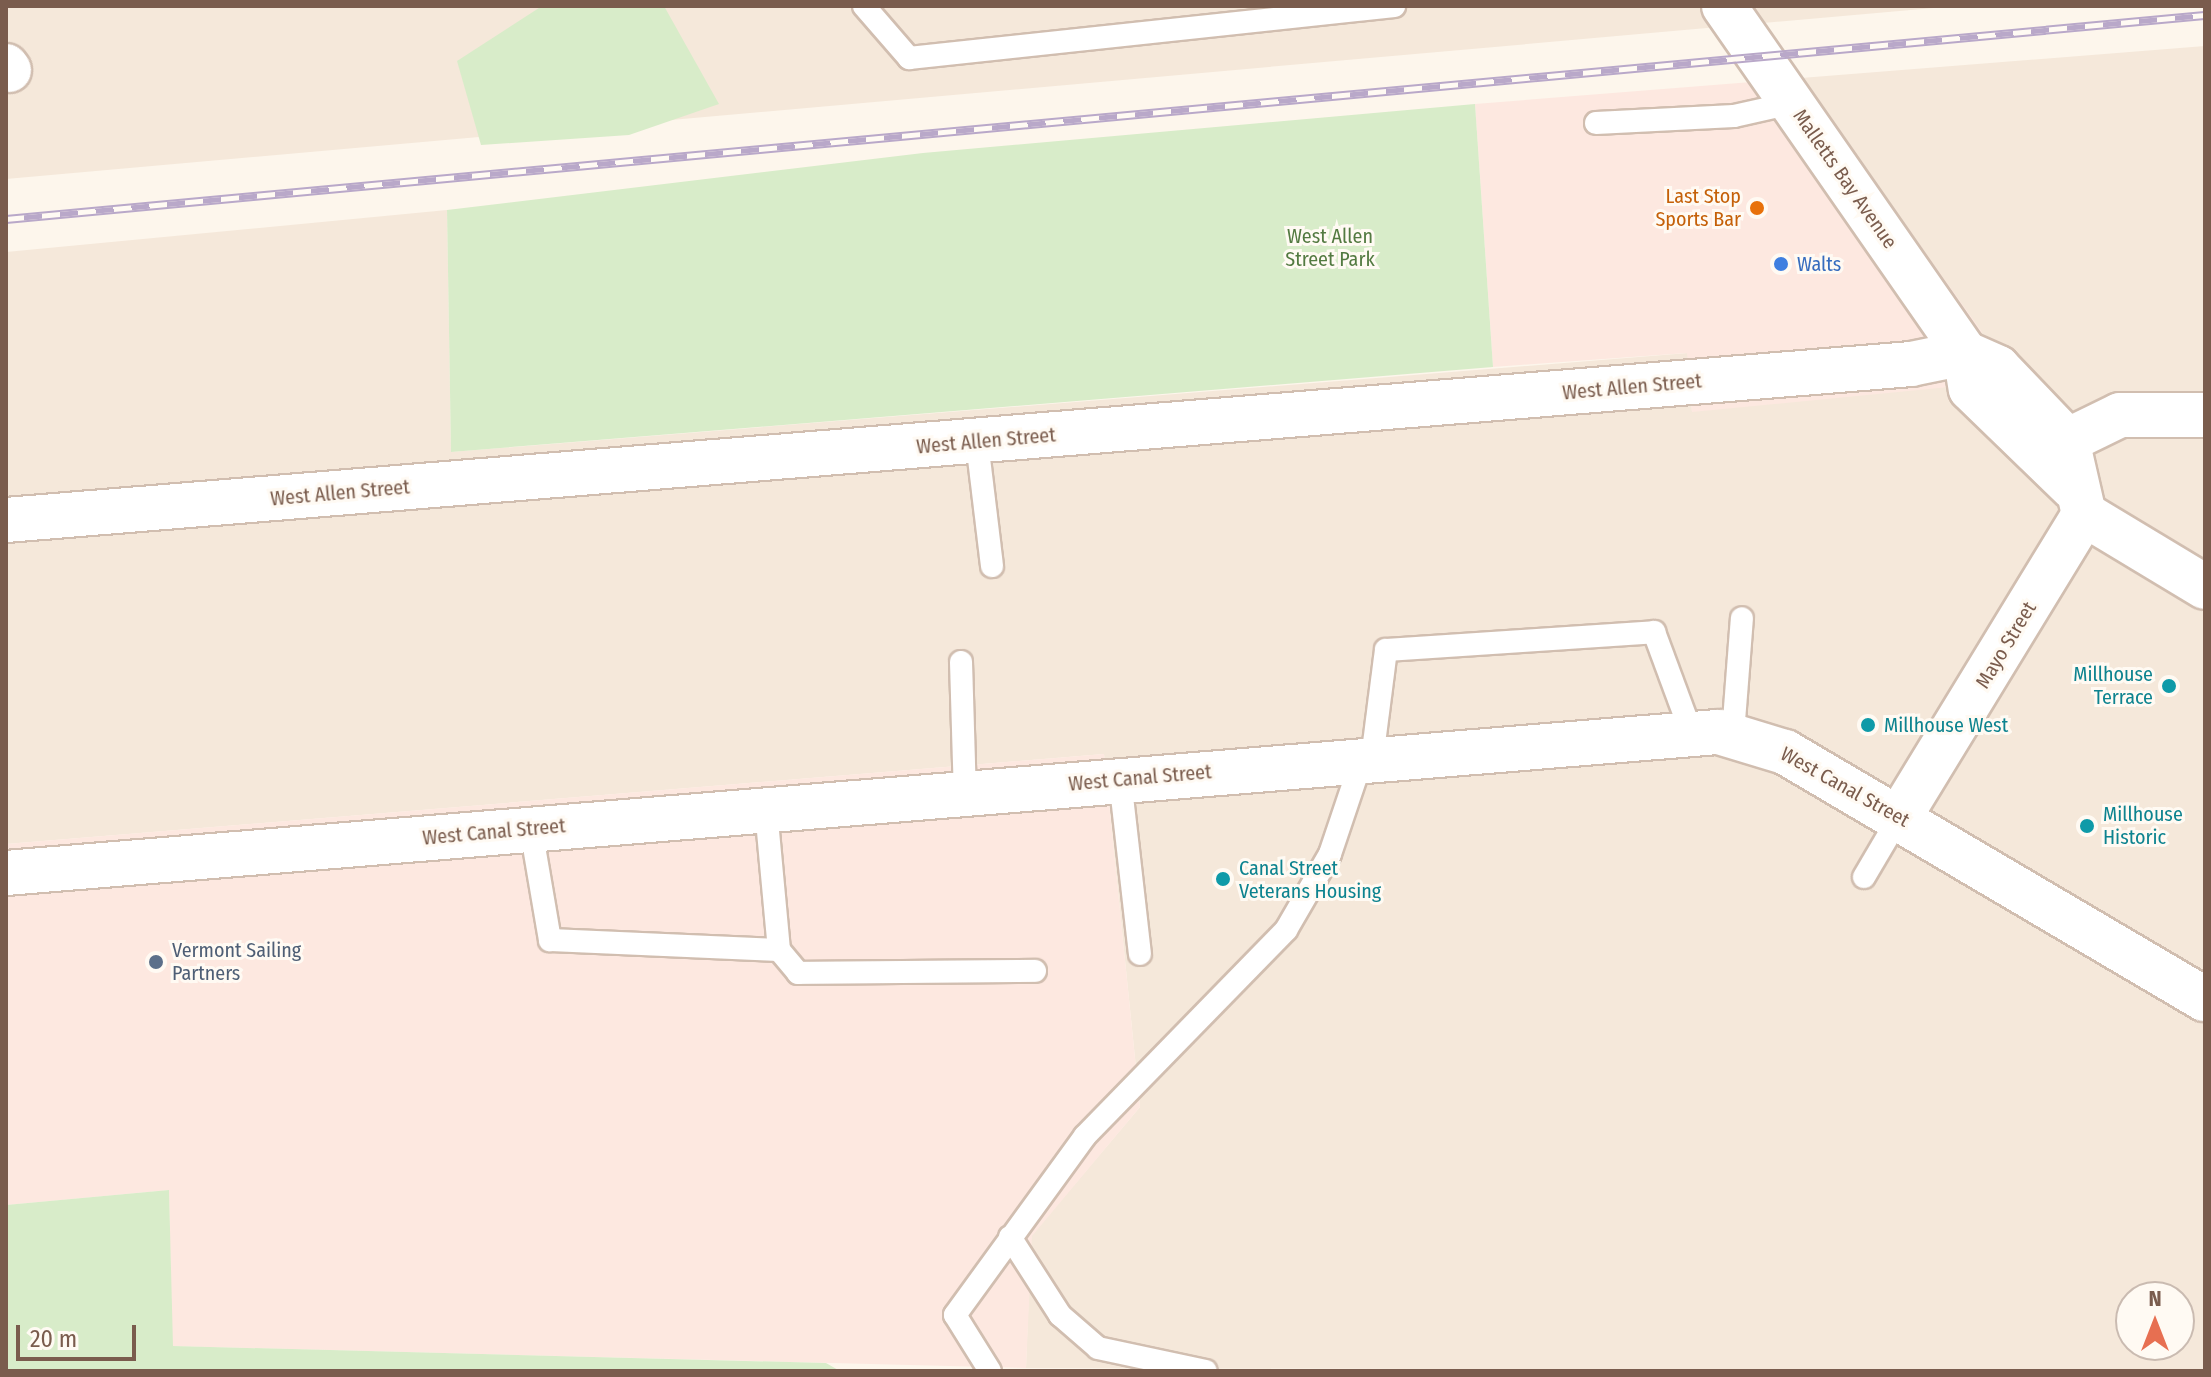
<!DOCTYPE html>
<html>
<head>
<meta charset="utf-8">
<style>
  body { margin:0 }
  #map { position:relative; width:2211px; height:1377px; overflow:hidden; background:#fdf6ec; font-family:"Fira Sans Condensed",sans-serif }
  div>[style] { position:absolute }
  .residential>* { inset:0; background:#f5e8da }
  .commercial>* { inset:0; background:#fde8e0 }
  .green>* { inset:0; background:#d8ecc9 }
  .roads { filter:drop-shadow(2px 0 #d1beb0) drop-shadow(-2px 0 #d1beb0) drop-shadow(0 2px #d1beb0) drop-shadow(0 -2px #d1beb0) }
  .lane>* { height:22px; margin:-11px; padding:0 11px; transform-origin:11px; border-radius:11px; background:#fff }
  .street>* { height:44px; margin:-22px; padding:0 22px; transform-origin:22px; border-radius:22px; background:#fff }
  .secondary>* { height:44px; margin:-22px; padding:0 22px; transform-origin:22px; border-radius:22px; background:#fff }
  .rail>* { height:9px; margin-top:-4.5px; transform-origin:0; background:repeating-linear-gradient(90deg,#fffaf3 0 18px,#b9a8c9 0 36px); box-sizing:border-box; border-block:2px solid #b9a8c9 }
  .dots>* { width:22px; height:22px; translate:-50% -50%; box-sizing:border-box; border:4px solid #fffaf3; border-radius:50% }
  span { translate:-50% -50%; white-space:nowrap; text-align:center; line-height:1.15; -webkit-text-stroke:6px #fffaf3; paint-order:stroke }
  .street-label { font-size:20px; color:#7a5c4d }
  .food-label { font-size:20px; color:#c56008 }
  .right { translate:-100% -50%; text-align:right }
  .park-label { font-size:20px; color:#537a41 }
  .shop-label { font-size:20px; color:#366cbe }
  .left { translate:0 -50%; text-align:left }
  .culture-label { font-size:20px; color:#0d838f }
  .service-label { font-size:20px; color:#4e5e75 }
  .frame { position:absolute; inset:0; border:8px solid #7a5c4d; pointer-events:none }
  .north { position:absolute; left:2115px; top:1281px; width:80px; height:80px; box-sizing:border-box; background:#fffaf3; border:2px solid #cabbb1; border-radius:50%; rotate:0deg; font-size:22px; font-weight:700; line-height:32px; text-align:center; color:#7a5c4d }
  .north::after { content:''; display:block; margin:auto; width:28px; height:36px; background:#e76f51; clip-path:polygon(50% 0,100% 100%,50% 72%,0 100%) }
  .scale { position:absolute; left:16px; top:1325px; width:120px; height:36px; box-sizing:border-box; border:4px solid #7a5c4d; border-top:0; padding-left:10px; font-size:24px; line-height:28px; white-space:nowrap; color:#7a5c4d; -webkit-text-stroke:6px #fffaf3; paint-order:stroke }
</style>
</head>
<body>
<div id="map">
  <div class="residential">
    <i style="clip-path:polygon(6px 6px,1956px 6px,6px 179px)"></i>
    <i style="clip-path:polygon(evenodd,2205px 46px,2205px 1371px,1026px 1368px,1031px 1236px,1140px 1107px,1104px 754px,6px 844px,6px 252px,447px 210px,451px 452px,1688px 353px,1692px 412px,1801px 78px,2205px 46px,2131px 1297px,2179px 1297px,2179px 1345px,2131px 1345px,2131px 1297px)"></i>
  </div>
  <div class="commercial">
    <i style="clip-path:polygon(1801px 78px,1982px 332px,1949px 387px,1692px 412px,1687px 353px,1493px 367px,1475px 104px)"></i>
    <i style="clip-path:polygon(1104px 754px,1140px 1107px,1032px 1236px,1026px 1368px,172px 1346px,169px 1190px,6px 1205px,6px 844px)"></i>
  </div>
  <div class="green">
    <i style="clip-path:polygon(542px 6px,664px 6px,719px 104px,629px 135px,481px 145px,457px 61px)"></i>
    <i style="clip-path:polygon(1475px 104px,1493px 367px,451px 452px,447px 210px,923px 153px)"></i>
    <i style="clip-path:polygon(169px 1190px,173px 1346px,826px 1363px,840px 1371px,6px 1371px,6px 1205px)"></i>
  </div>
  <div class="roads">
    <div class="lane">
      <i style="left:864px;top:6px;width:69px;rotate:49.1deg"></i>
      <i style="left:909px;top:58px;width:488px;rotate:-6.1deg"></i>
      <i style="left:1596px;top:123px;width:138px;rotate:-2.9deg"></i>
      <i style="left:1734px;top:116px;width:59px;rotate:-12.6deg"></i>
      <i style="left:977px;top:442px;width:125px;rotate:83.1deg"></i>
      <i style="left:961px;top:662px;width:131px;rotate:88.3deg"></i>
      <i style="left:1733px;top:734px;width:116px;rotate:-85.6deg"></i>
      <i style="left:1372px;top:759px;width:110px;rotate:-82.7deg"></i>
      <i style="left:1386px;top:650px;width:269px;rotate:-3.8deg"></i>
      <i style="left:1654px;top:632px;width:107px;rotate:69.7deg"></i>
      <i style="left:1120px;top:779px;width:176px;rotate:83.5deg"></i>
      <i style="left:531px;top:829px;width:113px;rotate:80.3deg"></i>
      <i style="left:550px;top:940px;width:229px;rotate:2.5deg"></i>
      <i style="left:779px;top:950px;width:141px;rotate:-95.3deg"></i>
      <i style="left:1864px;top:877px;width:71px;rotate:-59.5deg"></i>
      <i style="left:779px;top:950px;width:30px;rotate:50deg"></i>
      <i style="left:798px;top:973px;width:237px;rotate:-0.5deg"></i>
      <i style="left:1010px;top:1237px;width:93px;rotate:57.3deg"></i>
      <i style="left:1060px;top:1315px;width:50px;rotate:41deg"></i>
      <i style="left:1098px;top:1348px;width:110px;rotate:12deg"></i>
      <i style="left:990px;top:1371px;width:66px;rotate:-122deg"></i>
      <i style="left:955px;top:1315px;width:221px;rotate:-54deg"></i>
      <i style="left:1085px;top:1136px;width:288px;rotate:-45.7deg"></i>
      <i style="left:1286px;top:930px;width:88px;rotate:-59.9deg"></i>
      <i style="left:1330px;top:854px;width:100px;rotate:-71.4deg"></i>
    </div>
    <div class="street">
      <i style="left:6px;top:66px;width:5px;rotate:53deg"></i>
      <i style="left:6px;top:520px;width:1911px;rotate:-4.68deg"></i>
      <i style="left:1911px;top:364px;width:55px;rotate:-11.5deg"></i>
      <i style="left:1900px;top:816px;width:354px;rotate:-58.6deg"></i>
      <i style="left:6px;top:873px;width:1719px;rotate:-4.71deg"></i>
      <i style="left:1719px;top:732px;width:69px;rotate:16.9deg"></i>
      <i style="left:1785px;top:752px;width:487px;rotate:30.5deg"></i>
    </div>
    <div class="secondary">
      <i style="left:1724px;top:6px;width:422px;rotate:55.2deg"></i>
      <i style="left:1965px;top:353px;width:36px;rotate:81deg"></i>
      <i style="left:1971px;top:389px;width:142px;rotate:44.1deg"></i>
      <i style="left:1965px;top:353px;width:36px;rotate:24deg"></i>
      <i style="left:1998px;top:368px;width:100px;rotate:46.2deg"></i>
      <i style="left:2067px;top:440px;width:76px;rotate:77.1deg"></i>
      <i style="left:2084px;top:514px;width:141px;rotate:31.1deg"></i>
      <i style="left:2040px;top:454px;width:89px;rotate:-26deg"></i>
      <i style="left:2120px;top:415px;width:85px"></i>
    </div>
  </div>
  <div class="rail">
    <i style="left:6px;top:219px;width:2208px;rotate:-5.3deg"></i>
  </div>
  <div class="dots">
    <i style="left:1757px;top:208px;background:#e8710a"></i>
    <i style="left:1781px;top:264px;background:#3f7fe0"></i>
    <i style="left:2169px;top:686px;background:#0f9aa8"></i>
    <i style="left:1868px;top:725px;background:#0f9aa8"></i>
    <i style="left:2087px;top:826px;background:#0f9aa8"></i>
    <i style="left:1223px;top:879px;background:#0f9aa8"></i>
    <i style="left:156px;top:962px;background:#5c6f8a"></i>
  </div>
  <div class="street-label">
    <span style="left:1845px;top:179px;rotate:55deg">Malletts Bay Avenue</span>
    <span style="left:1632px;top:387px;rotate:-5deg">West Allen Street</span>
    <span style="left:986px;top:441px;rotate:-5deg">West Allen Street</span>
    <span style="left:340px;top:493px;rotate:-5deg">West Allen Street</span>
    <span style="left:2006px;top:645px;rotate:-59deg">Mayo Street</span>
    <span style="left:1140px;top:778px;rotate:-5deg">West Canal Street</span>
    <span style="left:1845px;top:787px;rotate:29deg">West Canal Street</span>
    <span style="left:494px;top:832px;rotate:-5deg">West Canal Street</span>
  </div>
  <div class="food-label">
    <span class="right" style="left:1741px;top:208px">Last Stop<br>Sports Bar</span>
  </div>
  <div class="park-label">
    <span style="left:1330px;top:248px">West Allen<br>Street Park</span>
  </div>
  <div class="shop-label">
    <span class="left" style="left:1797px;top:264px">Walts</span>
  </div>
  <div class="culture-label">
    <span class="right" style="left:2153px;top:686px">Millhouse<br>Terrace</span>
    <span class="left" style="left:1884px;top:725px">Millhouse West</span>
    <span class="left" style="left:2103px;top:826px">Millhouse<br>Historic</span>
    <span class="left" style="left:1239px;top:880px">Canal Street<br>Veterans Housing</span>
  </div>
  <div class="service-label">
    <span class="left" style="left:172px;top:962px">Vermont Sailing<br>Partners</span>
  </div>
  <div class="frame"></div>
  <div class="north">N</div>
  <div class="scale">20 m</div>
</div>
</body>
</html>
